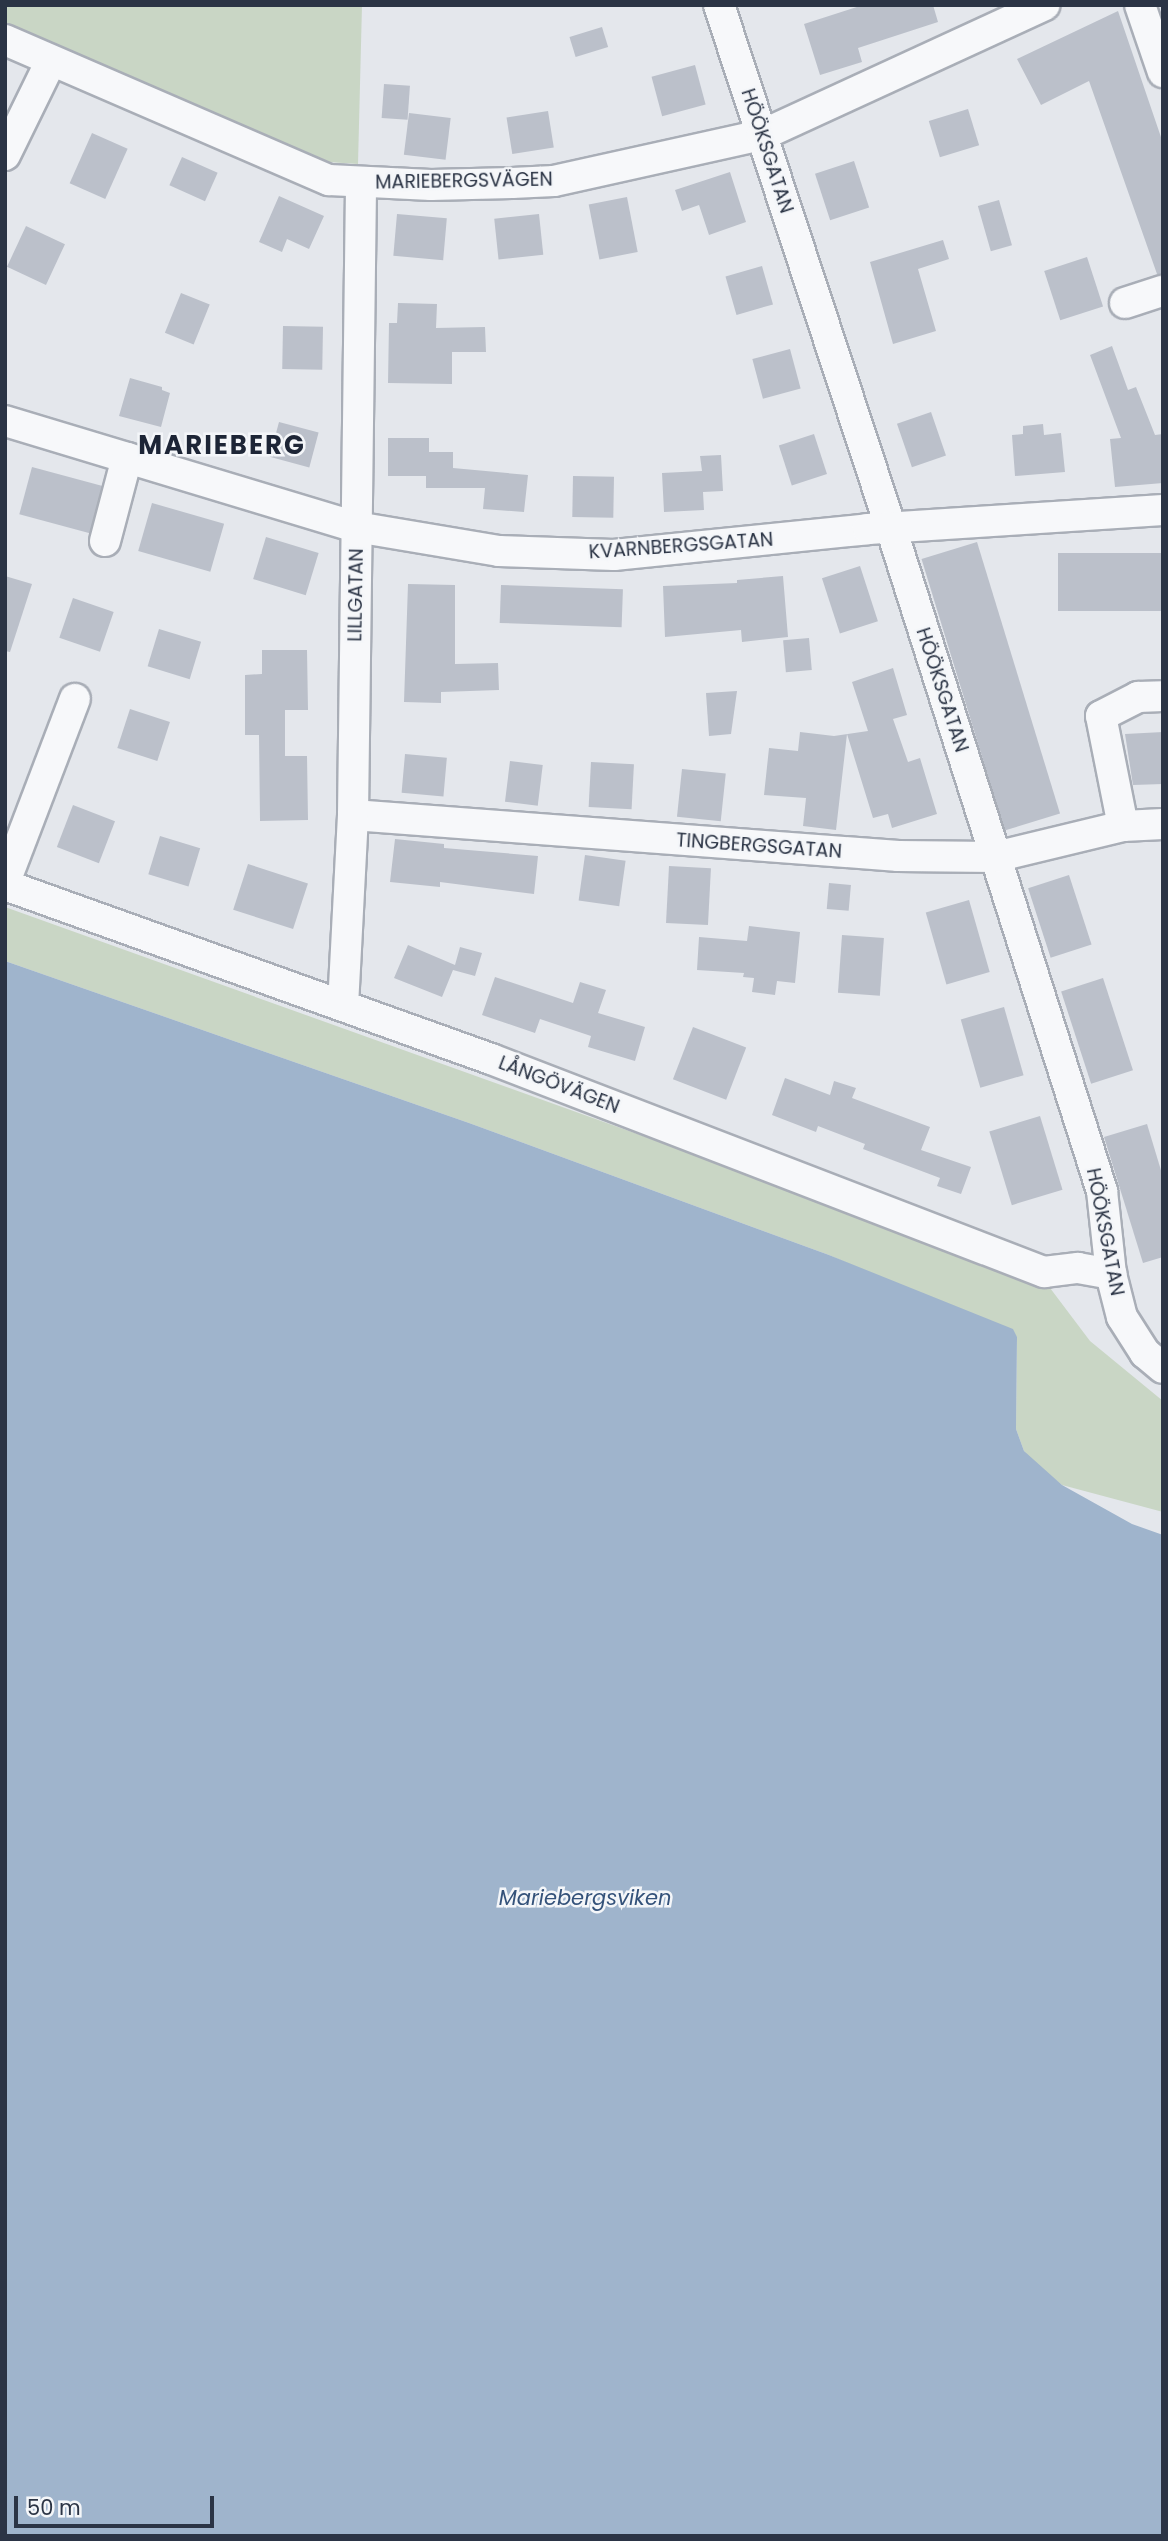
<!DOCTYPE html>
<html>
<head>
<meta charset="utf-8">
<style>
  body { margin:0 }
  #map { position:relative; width:1168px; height:2541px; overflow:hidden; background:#e4e7ec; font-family:Poppins,sans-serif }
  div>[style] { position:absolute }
  .green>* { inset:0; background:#c9d6c5 }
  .water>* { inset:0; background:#9fb4cc }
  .building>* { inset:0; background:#bbc0ca; transform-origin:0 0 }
  .roads { filter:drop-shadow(2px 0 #a9aeb7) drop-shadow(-2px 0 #a9aeb7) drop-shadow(0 2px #a9aeb7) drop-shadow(0 -2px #a9aeb7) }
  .minor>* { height:30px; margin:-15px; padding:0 15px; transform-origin:15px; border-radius:15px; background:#f7f8fa }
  span { translate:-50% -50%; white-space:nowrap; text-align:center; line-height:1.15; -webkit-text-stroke:5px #f4f6f9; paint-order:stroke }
  .street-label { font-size:19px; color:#2b3445 }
  .water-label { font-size:21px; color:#34527a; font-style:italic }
  .district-label { font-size:26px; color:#1d2536; font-weight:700; letter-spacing:2px }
  .frame { position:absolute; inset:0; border:7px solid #2b3445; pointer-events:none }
  .scale { position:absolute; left:14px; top:2496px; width:200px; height:32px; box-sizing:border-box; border:4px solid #2b3445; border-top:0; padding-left:9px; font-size:21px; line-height:24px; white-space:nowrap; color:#2b3445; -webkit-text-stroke:5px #f4f6f9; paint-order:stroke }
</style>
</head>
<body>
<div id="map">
  <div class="green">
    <i style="clip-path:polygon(5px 5px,362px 5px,358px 164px,298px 160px,5px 29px)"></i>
    <i style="clip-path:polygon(5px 907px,1044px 1280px,1090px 1341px,1163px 1401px,1163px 1512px,1062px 1485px,1032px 1461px,1024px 1451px,1016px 1429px,1017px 1337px,829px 1255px,469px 1123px,5px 961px)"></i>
  </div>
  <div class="water">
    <i style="clip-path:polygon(5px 961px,469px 1123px,829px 1255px,1013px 1329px,1017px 1337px,1016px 1429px,1024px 1451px,1062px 1485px,1132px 1524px,1163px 1535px,1163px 2536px,5px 2536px)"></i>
  </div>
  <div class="building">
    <i style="clip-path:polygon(863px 5px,933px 5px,938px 22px,858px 48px,862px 62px,820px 75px,804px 24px)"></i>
    <i style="clip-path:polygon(1118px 11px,1163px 143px,1163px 274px,1157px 274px,1089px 81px,1041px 105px,1017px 59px)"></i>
    <i style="left:602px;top:27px;width:21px;height:34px;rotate:73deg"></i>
    <i style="left:695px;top:65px;width:41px;height:45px;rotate:75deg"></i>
    <i style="left:384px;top:84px;width:26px;height:34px;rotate:4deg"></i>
    <i style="left:968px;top:109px;width:38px;height:41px;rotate:73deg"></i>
    <i style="left:548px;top:111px;width:37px;height:42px;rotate:81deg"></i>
    <i style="left:409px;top:113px;width:42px;height:42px;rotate:7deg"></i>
    <i style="left:92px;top:133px;width:39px;height:55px;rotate:24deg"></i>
    <i style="left:182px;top:157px;width:39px;height:31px;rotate:24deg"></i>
    <i style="left:854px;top:161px;width:49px;height:41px;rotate:72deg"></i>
    <i style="clip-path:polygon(730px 172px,746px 222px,709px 235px,699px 205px,682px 211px,675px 190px)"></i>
    <i style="clip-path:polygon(279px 196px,324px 216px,309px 249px,287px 239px,282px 252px,259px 242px)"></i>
    <i style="left:627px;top:197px;width:56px;height:39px;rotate:79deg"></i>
    <i style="left:999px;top:200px;width:47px;height:22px;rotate:74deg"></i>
    <i style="left:397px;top:214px;width:50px;height:42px;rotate:5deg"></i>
    <i style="left:539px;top:214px;width:41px;height:45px;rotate:84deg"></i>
    <i style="left:26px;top:226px;width:43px;height:45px;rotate:25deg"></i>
    <i style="clip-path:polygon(943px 240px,949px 259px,918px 269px,936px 331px,893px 344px,870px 262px)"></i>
    <i style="left:1087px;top:257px;width:52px;height:45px;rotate:72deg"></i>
    <i style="left:762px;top:266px;width:40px;height:38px;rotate:74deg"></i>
    <i style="left:181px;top:293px;width:31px;height:43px;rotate:22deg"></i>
    <i style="clip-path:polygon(398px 303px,437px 304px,436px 328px,485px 327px,486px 352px,452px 352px,452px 384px,388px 383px,389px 323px,397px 323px)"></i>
    <i style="left:283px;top:326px;width:40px;height:43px;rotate:1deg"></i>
    <i style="clip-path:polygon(1112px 346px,1128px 390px,1136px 387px,1155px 435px,1163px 434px,1163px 483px,1115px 487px,1110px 439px,1121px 438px,1090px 355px)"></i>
    <i style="left:790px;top:349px;width:41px;height:39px;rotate:75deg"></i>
    <i style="clip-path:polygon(130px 378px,162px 387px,162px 390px,170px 393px,161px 427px,119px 416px)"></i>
    <i style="left:931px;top:412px;width:46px;height:36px;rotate:71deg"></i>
    <i style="left:279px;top:422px;width:41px;height:36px;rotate:15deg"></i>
    <i style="clip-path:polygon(1043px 424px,1044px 435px,1061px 433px,1065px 472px,1015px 476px,1012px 435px,1023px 434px,1023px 426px)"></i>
    <i style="left:814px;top:434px;width:42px;height:37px;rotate:72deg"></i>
    <i style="clip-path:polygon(388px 438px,429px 438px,429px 452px,453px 452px,453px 468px,528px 475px,524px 512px,483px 509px,485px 488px,426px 488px,426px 476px,388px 476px)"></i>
    <i style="clip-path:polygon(721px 455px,723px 491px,703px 492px,704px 510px,664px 512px,662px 473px,702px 471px,700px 456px)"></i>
    <i style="left:32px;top:467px;width:73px;height:49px;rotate:15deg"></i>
    <i style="left:573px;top:476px;width:41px;height:41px;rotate:1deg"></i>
    <i style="left:152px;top:503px;width:75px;height:50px;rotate:16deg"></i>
    <i style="left:266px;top:537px;width:55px;height:44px;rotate:17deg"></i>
    <i style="left:977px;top:542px;width:284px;height:58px;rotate:73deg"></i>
    <i style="left:1163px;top:553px;width:58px;height:105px;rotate:90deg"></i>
    <i style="left:860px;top:566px;width:58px;height:40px;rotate:72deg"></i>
    <i style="clip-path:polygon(5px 576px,32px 584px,10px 652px,5px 651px)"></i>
    <i style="clip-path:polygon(783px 576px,788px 637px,742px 642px,741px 630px,665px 637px,663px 586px,737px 583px,737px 580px)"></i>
    <i style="clip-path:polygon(408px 584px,455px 585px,455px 664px,498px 663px,499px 690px,441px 692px,441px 703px,404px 702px)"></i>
    <i style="left:501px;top:585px;width:122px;height:38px;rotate:2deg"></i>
    <i style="left:73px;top:598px;width:43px;height:42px;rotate:19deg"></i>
    <i style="left:159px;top:629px;width:44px;height:39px;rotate:17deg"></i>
    <i style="left:809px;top:638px;width:32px;height:26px;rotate:85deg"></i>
    <i style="clip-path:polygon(262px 650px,307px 650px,308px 710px,285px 710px,285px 756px,307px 756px,308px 820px,260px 821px,259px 735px,245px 735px,245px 675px,262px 674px)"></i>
    <i style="clip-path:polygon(893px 668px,907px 715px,893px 719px,908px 762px,920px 758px,937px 814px,892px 828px,888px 814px,873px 818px,847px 734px,836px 830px,803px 826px,806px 798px,764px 795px,769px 748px,798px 751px,800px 732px,834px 736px,868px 731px,852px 682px)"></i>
    <i style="clip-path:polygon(737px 691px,731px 734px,709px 736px,706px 693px)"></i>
    <i style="left:130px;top:709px;width:42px;height:41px;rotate:18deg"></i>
    <i style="clip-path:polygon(1163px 732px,1163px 784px,1133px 785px,1125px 734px)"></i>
    <i style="left:405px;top:754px;width:42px;height:39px;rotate:5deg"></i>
    <i style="left:510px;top:761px;width:33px;height:41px;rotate:7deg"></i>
    <i style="left:591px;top:762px;width:43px;height:45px;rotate:3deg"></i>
    <i style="left:682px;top:769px;width:44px;height:48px;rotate:6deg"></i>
    <i style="left:73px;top:805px;width:45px;height:45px;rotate:21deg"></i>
    <i style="left:160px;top:836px;width:42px;height:40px;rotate:17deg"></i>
    <i style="clip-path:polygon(395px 839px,444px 844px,444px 848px,538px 856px,534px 894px,440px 882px,440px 887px,390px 882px)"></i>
    <i style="left:585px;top:855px;width:41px;height:46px;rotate:8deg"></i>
    <i style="left:248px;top:864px;width:63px;height:48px;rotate:18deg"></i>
    <i style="left:669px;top:866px;width:42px;height:57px;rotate:3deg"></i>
    <i style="left:1069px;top:875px;width:73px;height:43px;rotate:72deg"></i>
    <i style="left:829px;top:883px;width:22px;height:26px;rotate:5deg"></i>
    <i style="left:969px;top:900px;width:75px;height:45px;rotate:74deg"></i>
    <i style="clip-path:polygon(749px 926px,800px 932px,795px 983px,777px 981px,775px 995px,752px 992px,754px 978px,743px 977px,744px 973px,697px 970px,699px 937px,747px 941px)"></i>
    <i style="left:842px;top:935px;width:42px;height:58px;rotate:4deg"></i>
    <i style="clip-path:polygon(408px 945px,455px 965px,460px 947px,482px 953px,475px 976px,453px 970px,442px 997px,394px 978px)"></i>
    <i style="clip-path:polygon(495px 977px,573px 1003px,580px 982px,606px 990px,598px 1013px,645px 1027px,635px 1061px,588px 1047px,591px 1036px,540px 1019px,535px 1033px,482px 1015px)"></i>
    <i style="left:1103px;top:978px;width:97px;height:44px;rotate:72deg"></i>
    <i style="left:1004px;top:1007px;width:71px;height:45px;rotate:74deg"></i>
    <i style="left:693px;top:1027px;width:57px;height:56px;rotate:21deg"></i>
    <i style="clip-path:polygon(785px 1078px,830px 1095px,834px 1081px,856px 1088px,852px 1098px,930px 1127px,921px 1150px,971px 1167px,961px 1194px,937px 1186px,940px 1178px,863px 1149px,865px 1144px,818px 1126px,816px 1132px,772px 1115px)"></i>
    <i style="left:1040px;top:1116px;width:77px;height:53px;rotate:73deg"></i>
    <i style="clip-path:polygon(1147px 1124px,1163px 1177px,1163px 1257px,1143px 1263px,1104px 1137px)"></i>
  </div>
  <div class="roads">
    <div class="minor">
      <i style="left:719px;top:5px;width:551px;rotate:71.8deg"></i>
      <i style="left:891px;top:528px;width:696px;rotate:72.35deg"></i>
      <i style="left:1102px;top:1191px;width:83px;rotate:83.8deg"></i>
      <i style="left:1111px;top:1274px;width:44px;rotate:75.7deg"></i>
      <i style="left:1122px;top:1317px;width:43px;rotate:57.4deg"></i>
      <i style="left:1145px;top:1353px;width:23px;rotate:40deg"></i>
      <i style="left:1140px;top:5px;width:71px;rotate:71.1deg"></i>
      <i style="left:5px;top:40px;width:353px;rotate:23.4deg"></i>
      <i style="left:329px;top:180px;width:102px;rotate:2.8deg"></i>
      <i style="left:431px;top:185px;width:81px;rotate:-1.4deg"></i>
      <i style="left:512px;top:183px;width:42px;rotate:-2.7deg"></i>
      <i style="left:554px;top:181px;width:213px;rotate:-12.5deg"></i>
      <i style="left:762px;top:135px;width:311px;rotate:-24.7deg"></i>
      <i style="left:5px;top:155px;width:105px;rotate:-63.9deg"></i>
      <i style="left:1125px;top:303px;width:39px;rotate:-18deg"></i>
      <i style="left:5px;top:421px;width:367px;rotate:16.8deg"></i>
      <i style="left:356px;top:527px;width:145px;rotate:9.5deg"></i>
      <i style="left:499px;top:551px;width:115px;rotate:2deg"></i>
      <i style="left:614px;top:555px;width:255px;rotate:-5.8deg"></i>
      <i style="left:868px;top:529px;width:296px;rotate:-3.7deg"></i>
      <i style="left:105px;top:541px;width:86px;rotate:-75.2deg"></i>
      <i style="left:353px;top:815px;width:547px;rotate:4.3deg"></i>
      <i style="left:898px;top:856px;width:97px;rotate:0.6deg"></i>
      <i style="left:995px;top:857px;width:132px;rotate:-13.6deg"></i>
      <i style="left:1123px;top:826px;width:40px;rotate:-2.9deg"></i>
      <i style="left:1123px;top:826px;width:112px;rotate:-101.3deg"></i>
      <i style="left:1101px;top:716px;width:42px;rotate:-27.2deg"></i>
      <i style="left:1138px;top:697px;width:25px;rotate:-2deg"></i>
      <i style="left:5px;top:882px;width:196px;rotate:-69.1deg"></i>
      <i style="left:5px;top:885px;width:516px;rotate:19.7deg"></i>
      <i style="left:491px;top:1059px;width:593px;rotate:21.07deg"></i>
      <i style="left:1044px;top:1272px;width:34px;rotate:-7deg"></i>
      <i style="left:1078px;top:1268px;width:34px;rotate:10deg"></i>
      <i style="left:343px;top:1006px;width:191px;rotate:-87deg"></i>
      <i style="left:353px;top:815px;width:632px;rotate:-89.27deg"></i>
    </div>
  </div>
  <div class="street-label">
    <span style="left:767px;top:151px;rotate:72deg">HÖÖKSGATAN</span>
    <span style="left:464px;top:181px;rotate:-1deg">MARIEBERGSVÄGEN</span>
    <span style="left:681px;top:546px;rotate:-4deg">KVARNBERGSGATAN</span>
    <span style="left:356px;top:595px;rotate:-89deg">LILLGATAN</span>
    <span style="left:942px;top:690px;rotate:72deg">HÖÖKSGATAN</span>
    <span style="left:759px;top:846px;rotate:4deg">TINGBERGSGATAN</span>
    <span style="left:559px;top:1085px;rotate:21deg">LÅNGÖVÄGEN</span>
    <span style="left:1105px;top:1232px;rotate:79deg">HÖÖKSGATAN</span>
  </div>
  <div class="water-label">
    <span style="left:585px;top:1898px">Mariebergsviken</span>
  </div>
  <div class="district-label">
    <span style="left:222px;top:446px">MARIEBERG</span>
  </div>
  <div class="frame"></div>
  <div class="scale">50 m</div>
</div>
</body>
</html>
